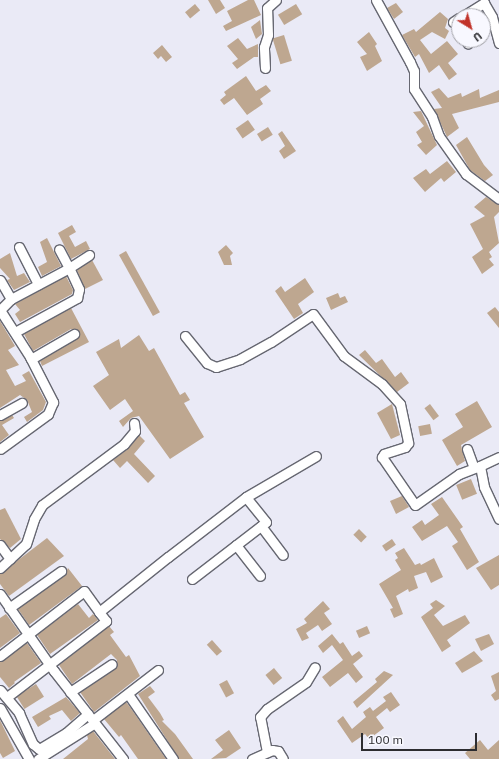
<!DOCTYPE html>
<html>
<head>
<meta charset="utf-8">
<style>
  body { margin:0 }
  #map { position:relative; width:499px; height:759px; overflow:hidden; background:#eaeaf6; font-family:"IBM Plex Sans",sans-serif }
  div>[style] { position:absolute }
  .building>* { inset:0; background:#bea790; transform-origin:0 0 }
  .roads { filter:drop-shadow(1px 0 #666771) drop-shadow(-1px 0 #666771) drop-shadow(0 1px #666771) drop-shadow(0 -1px #666771) }
  .minor>* { height:9px; margin:-4.5px; padding:0 4.5px; transform-origin:4.5px; border-radius:4.5px; background:#fff }
  span { translate:-50% -50%; white-space:nowrap; text-align:center; line-height:1.15; -webkit-text-stroke:3.5px #f8f8ff; paint-order:stroke }
  .north { position:absolute; left:451px; top:8px; width:40px; height:40px; box-sizing:border-box; background:#f8f8ff; border:1px solid #a6a6ac; border-radius:50%; rotate:143deg; font-size:11px; font-weight:700; line-height:16px; text-align:center; color:#2c2c30 }
  .north::after { content:''; display:block; margin:auto; width:14px; height:18px; background:#c1332a; clip-path:polygon(50% 0,100% 100%,50% 72%,0 100%) }
  .scale { position:absolute; left:361px; top:733px; width:116px; height:18px; box-sizing:border-box; border:2px solid #2c2c30; border-top:0; padding-left:5px; font-size:12px; line-height:14px; white-space:nowrap; color:#2c2c30; -webkit-text-stroke:3px #f8f8ff; paint-order:stroke }
</style>
</head>
<body>
<div id="map">
  <div class="building">
    <i style="clip-path:polygon(208px 0,220px 0,225px 8px,216px 14px)"></i>
    <i style="clip-path:polygon(248px 0,254px 0,261px 15px,226px 31px,223px 26px,232px 21px,227px 11px)"></i>
    <i style="clip-path:polygon(396px 3px,403px 12px,394px 19px,387px 8px)"></i>
    <i style="left:195px;top:4px;width:8px;height:13px;rotate:50deg"></i>
    <i style="left:296px;top:4px;width:12px;height:21px;rotate:59deg"></i>
    <i style="clip-path:polygon(440px 12px,448px 19px,445px 28px,449px 31px,445px 39px,432px 32px,420px 40px,431px 54px,447px 41px,458px 54px,448px 63px,457px 74px,449px 80px,439px 65px,429px 73px,419px 54px,415px 57px,402px 35px,414px 29px,416px 32px)"></i>
    <i style="clip-path:polygon(260px 20px,262px 34px,256px 39px,251px 27px)"></i>
    <i style="clip-path:polygon(369px 32px,377px 44px,375px 46px,382px 61px,367px 71px,360px 57px,367px 54px,357px 42px)"></i>
    <i style="left:284px;top:35px;width:27px;height:12px;rotate:73deg"></i>
    <i style="clip-path:polygon(238px 38px,247px 49px,258px 44px,258px 57px,254px 57px,237px 69px,232px 63px,238px 59px,227px 46px)"></i>
    <i style="clip-path:polygon(162px 45px,172px 57px,166px 62px,161px 56px,158px 59px,153px 53px)"></i>
    <i style="clip-path:polygon(246px 76px,256px 91px,266px 85px,271px 91px,260px 99px,263px 104px,247px 115px,234px 98px,224px 105px,220px 100px,226px 95px,224px 92px)"></i>
    <i style="clip-path:polygon(439px 88px,448px 98px,461px 93px,462px 97px,479px 89px,480px 98px,499px 90px,499px 102px,452px 114px,459px 128px,447px 137px,434px 109px,442px 108px,431px 92px)"></i>
    <i style="clip-path:polygon(421px 111px,437px 145px,426px 155px,417px 145px,422px 142px,416px 132px,424px 126px,413px 112px)"></i>
    <i style="left:248px;top:120px;width:12px;height:15px;rotate:55deg"></i>
    <i style="left:268px;top:127px;width:9px;height:13px;rotate:58deg"></i>
    <i style="clip-path:polygon(282px 131px,296px 151px,284px 159px,279px 151px,285px 146px,278px 134px)"></i>
    <i style="clip-path:polygon(467px 137px,484px 165px,493px 175px,485px 181px,470px 170px,456px 145px)"></i>
    <i style="clip-path:polygon(447px 161px,456px 172px,444px 182px,441px 178px,425px 192px,413px 178px,426px 169px,430px 174px)"></i>
    <i style="clip-path:polygon(486px 197px,499px 205px,499px 212px,494px 217px,499px 243px,489px 252px,492px 257px,489px 259px,494px 265px,482px 274px,472px 257px,483px 249px,470px 224px,485px 216px,474px 207px)"></i>
    <i style="clip-path:polygon(72px 225px,76px 232px,69px 236px,75px 247px,86px 241px,90px 249px,71px 259px,58px 233px)"></i>
    <i style="clip-path:polygon(47px 238px,61px 266px,42px 276px,38px 267px,47px 262px,40px 242px)"></i>
    <i style="clip-path:polygon(226px 245px,233px 253px,230px 256px,232px 265px,224px 265px,218px 252px)"></i>
    <i style="left:126px;top:251px;width:70px;height:8px;rotate:61deg"></i>
    <i style="clip-path:polygon(10px 253px,17px 276px,24px 273px,30px 282px,14px 290px,7px 280px,10px 279px,0 268px,0 259px)"></i>
    <i style="clip-path:polygon(92px 260px,103px 280px,85px 289px,77px 270px)"></i>
    <i style="clip-path:polygon(66px 276px,73px 290px,72px 294px,20px 322px,15px 314px,20px 310px,15px 304px)"></i>
    <i style="clip-path:polygon(305px 278px,314px 292px,298px 304px,303px 313px,294px 319px,275px 291px,281px 286px,285px 292px)"></i>
    <i style="clip-path:polygon(338px 293px,340px 298px,345px 296px,348px 302px,331px 310px,326px 298px)"></i>
    <i style="clip-path:polygon(495px 307px,499px 312px,499px 328px,487px 313px)"></i>
    <i style="clip-path:polygon(71px 308px,89px 342px,42px 366px,40px 361px,77px 339px,79px 331px,71px 329px,33px 351px,24px 334px)"></i>
    <i style="clip-path:polygon(0 321px,15px 346px,8px 350px,19px 365px,6px 370px,15px 386px,26px 381px,22px 375px,29px 371px,46px 402px,43px 410px,27px 422px,24px 417px,32px 412px,27px 400px,20px 395px,0 408px)"></i>
    <i style="clip-path:polygon(139px 335px,149px 351px,154px 348px,180px 395px,185px 392px,190px 400px,184px 403px,204px 437px,170px 459px,139px 416px,131px 418px,123px 427px,119px 421px,133px 411px,125px 399px,110px 410px,93px 386px,109px 375px,96px 352px,119px 339px,121px 348px)"></i>
    <i style="clip-path:polygon(365px 350px,376px 363px,382px 359px,395px 377px,401px 372px,409px 383px,397px 392px,359px 355px)"></i>
    <i style="clip-path:polygon(477px 401px,492px 427px,461px 445px,465px 461px,457px 466px,442px 440px,463px 427px,455px 414px)"></i>
    <i style="clip-path:polygon(392px 404px,400px 435px,391px 439px,377px 413px)"></i>
    <i style="left:430px;top:404px;width:15px;height:7px;rotate:53deg"></i>
    <i style="clip-path:polygon(12px 415px,14px 418px,2px 425px,9px 435px,0 442px,0 421px)"></i>
    <i style="left:430px;top:424px;width:10px;height:12px;rotate:79deg"></i>
    <i style="clip-path:polygon(139px 435px,145px 441px,134px 454px,155px 476px,148px 483px,127px 461px,120px 468px,113px 460px,128px 449px)"></i>
    <i style="left:471px;top:479px;width:16px;height:16px;rotate:68deg"></i>
    <i style="clip-path:polygon(402px 496px,409px 507px,396px 514px,390px 501px)"></i>
    <i style="clip-path:polygon(442px 497px,463px 527px,460px 529px,479px 562px,467px 570px,452px 546px,458px 542px,447px 526px,422px 541px,412px 527px,422px 520px,425px 525px,439px 515px,431px 504px)"></i>
    <i style="clip-path:polygon(5px 508px,21px 539px,10px 548px,0 539px,0 510px)"></i>
    <i style="left:359px;top:529px;width:11px;height:8px;rotate:45deg"></i>
    <i style="clip-path:polygon(47px 538px,64px 556px,9px 596px,0 584px,0 574px)"></i>
    <i style="left:392px;top:539px;width:7px;height:12px;rotate:56deg"></i>
    <i style="clip-path:polygon(404px 548px,415px 565px,420px 563px,421px 565px,434px 558px,443px 577px,431px 583px,426px 572px,414px 576px,418px 588px,409px 592px,408px 589px,396px 596px,403px 614px,394px 618px,390px 609px,393px 608px,379px 584px,401px 570px,395px 560px,398px 558px,395px 553px)"></i>
    <i style="clip-path:polygon(499px 555px,499px 585px,491px 590px,476px 568px)"></i>
    <i style="clip-path:polygon(68px 568px,82px 586px,29px 625px,18px 609px,64px 576px)"></i>
    <i style="clip-path:polygon(436px 600px,445px 606px,434px 615px,443px 626px,465px 615px,470px 623px,447px 640px,451px 646px,442px 652px,421px 617px,433px 608px,430px 604px)"></i>
    <i style="clip-path:polygon(323px 601px,330px 609px,324px 613px,332px 624px,322px 631px,318px 625px,306px 633px,309px 638px,302px 641px,296px 629px,307px 623px,304px 619px)"></i>
    <i style="clip-path:polygon(78px 604px,89px 618px,93px 614px,98px 620px,50px 654px,37px 635px)"></i>
    <i style="clip-path:polygon(6px 614px,20px 633px,0 648px,0 618px)"></i>
    <i style="clip-path:polygon(109px 626px,114px 632px,110px 635px,126px 657px,129px 655px,140px 676px,94px 712px,80px 692px,115px 669px,117px 660px,111px 654px,72px 684px,59px 665px)"></i>
    <i style="left:367px;top:626px;width:8px;height:12px;rotate:67deg"></i>
    <i style="clip-path:polygon(332px 634px,340px 644px,343px 642px,352px 656px,359px 651px,363px 656px,353px 664px,363px 677px,356px 683px,348px 673px,330px 687px,322px 677px,343px 660px,332px 645px,323px 653px,318px 646px)"></i>
    <i style="clip-path:polygon(489px 634px,494px 644px,481px 651px,475px 639px)"></i>
    <i style="left:212px;top:640px;width:15px;height:7px;rotate:48deg"></i>
    <i style="clip-path:polygon(27px 643px,41px 663px,14px 682px,15px 683px,9px 688px,0 677px,0 662px)"></i>
    <i style="clip-path:polygon(474px 651px,483px 661px,462px 673px,455px 663px)"></i>
    <i style="left:274px;top:668px;width:13px;height:11px;rotate:51deg"></i>
    <i style="clip-path:polygon(384px 671px,393px 675px,357px 708px,353px 702px,377px 682px,375px 679px)"></i>
    <i style="clip-path:polygon(499px 672px,499px 699px,495px 701px,491px 695px,496px 691px,491px 676px)"></i>
    <i style="left:227px;top:680px;width:15px;height:9px;rotate:62deg"></i>
    <i style="left:36px;top:684px;width:15px;height:23px;rotate:58deg"></i>
    <i style="clip-path:polygon(150px 686px,155px 692px,148px 697px,160px 713px,164px 720px,162px 721px,175px 734px,193px 759px,179px 759px,138px 694px)"></i>
    <i style="clip-path:polygon(391px 692px,400px 705px,390px 712px,387px 708px,376px 717px,384px 728px,369px 739px,365px 734px,352px 743px,337px 721px,343px 716px,352px 729px,366px 717px,363px 712px,370px 707px,373px 711px,386px 701px,383px 697px)"></i>
    <i style="clip-path:polygon(66px 697px,80px 713px,71px 721px,62px 710px,49px 716px,51px 719px,38px 727px,32px 717px)"></i>
    <i style="clip-path:polygon(126px 702px,130px 707px,166px 759px,138px 759px,121px 735px,119px 737px,104px 719px)"></i>
    <i style="clip-path:polygon(0 720px,15px 751px,3px 758px,0 753px)"></i>
    <i style="clip-path:polygon(229px 730px,241px 748px,226px 758px,211px 759px,223px 750px,215px 740px)"></i>
    <i style="clip-path:polygon(93px 731px,115px 759px,63px 759px,88px 739px,87px 735px)"></i>
    <i style="clip-path:polygon(480px 740px,488px 750px,499px 740px,499px 759px,470px 759px,465px 753px)"></i>
  </div>
  <div class="roads">
    <div class="minor">
      <i style="left:376px;top:0;width:71px;rotate:61.3deg"></i>
      <i style="left:410px;top:62px;width:10px;rotate:66deg"></i>
      <i style="left:414px;top:71px;width:18px;rotate:90deg"></i>
      <i style="left:414px;top:89px;width:33px;rotate:57deg"></i>
      <i style="left:432px;top:117px;width:20px;rotate:70deg"></i>
      <i style="left:439px;top:136px;width:47px;rotate:54.6deg"></i>
      <i style="left:466px;top:174px;width:41px;rotate:37.1deg"></i>
      <i style="left:463px;top:16px;width:25px;rotate:-32deg"></i>
      <i style="left:484px;top:3px;width:16px;rotate:60deg"></i>
      <i style="left:492px;top:17px;width:27px;rotate:75deg"></i>
      <i style="left:453px;top:22px;width:7px;rotate:-34deg"></i>
      <i style="left:466px;top:40px;width:4px;rotate:63deg"></i>
      <i style="left:265px;top:68px;width:21px;rotate:-93deg"></i>
      <i style="left:264px;top:47px;width:13px;rotate:-72deg"></i>
      <i style="left:268px;top:35px;width:27px;rotate:-92deg"></i>
      <i style="left:267px;top:8px;width:12px;rotate:-42deg"></i>
      <i style="left:19px;top:247px;width:42px;rotate:62.8deg"></i>
      <i style="left:0;top:280px;width:22px;rotate:60deg"></i>
      <i style="left:0;top:310px;width:56px;rotate:57.4deg"></i>
      <i style="left:30px;top:357px;width:51px;rotate:62.9deg"></i>
      <i style="left:53px;top:402px;width:13px;rotate:113deg"></i>
      <i style="left:48px;top:414px;width:59px;rotate:143.9deg"></i>
      <i style="left:0;top:310px;width:16px;rotate:-45deg"></i>
      <i style="left:11px;top:299px;width:66px;rotate:-28.1deg"></i>
      <i style="left:69px;top:268px;width:21px;rotate:-118deg"></i>
      <i style="left:15px;top:332px;width:71px;rotate:-28.7deg"></i>
      <i style="left:77px;top:298px;width:9px;rotate:-77deg"></i>
      <i style="left:79px;top:289px;width:23px;rotate:-115deg"></i>
      <i style="left:69px;top:268px;width:24px;rotate:-33deg"></i>
      <i style="left:185px;top:336px;width:35px;rotate:51deg"></i>
      <i style="left:207px;top:363px;width:10px;rotate:24deg"></i>
      <i style="left:216px;top:367px;width:25px;rotate:-18deg"></i>
      <i style="left:240px;top:359px;width:35px;rotate:-29deg"></i>
      <i style="left:271px;top:342px;width:50px;rotate:-33.7deg"></i>
      <i style="left:313px;top:314px;width:52px;rotate:53.6deg"></i>
      <i style="left:344px;top:356px;width:47px;rotate:36.4deg"></i>
      <i style="left:382px;top:384px;width:27px;rotate:48deg"></i>
      <i style="left:400px;top:404px;width:40px;rotate:78deg"></i>
      <i style="left:408px;top:443px;width:5px;rotate:127deg"></i>
      <i style="left:405px;top:447px;width:22px;rotate:162deg"></i>
      <i style="left:384px;top:454px;width:4px;rotate:124deg"></i>
      <i style="left:382px;top:457px;width:58px;rotate:55.5deg"></i>
      <i style="left:415px;top:505px;width:54px;rotate:-35.2deg"></i>
      <i style="left:459px;top:474px;width:22px;rotate:-21deg"></i>
      <i style="left:31px;top:359px;width:50px;rotate:-30.2deg"></i>
      <i style="left:0;top:415px;width:25px;rotate:-29deg"></i>
      <i style="left:467px;top:449px;width:20px;rotate:70deg"></i>
      <i style="left:499px;top:457px;width:21px;rotate:155deg"></i>
      <i style="left:480px;top:466px;width:21px;rotate:79deg"></i>
      <i style="left:484px;top:487px;width:35px;rotate:65deg"></i>
      <i style="left:261px;top:526px;width:36px;rotate:53deg"></i>
      <i style="left:0;top:545px;width:17px;rotate:54deg"></i>
      <i style="left:236px;top:545px;width:39px;rotate:52deg"></i>
      <i style="left:0;top:568px;width:35px;rotate:-43deg"></i>
      <i style="left:26px;top:544px;width:26px;rotate:-72deg"></i>
      <i style="left:34px;top:519px;width:16px;rotate:-60deg"></i>
      <i style="left:42px;top:505px;width:102px;rotate:-36.6deg"></i>
      <i style="left:124px;top:444px;width:17px;rotate:-50deg"></i>
      <i style="left:135px;top:431px;width:8px;rotate:-97deg"></i>
      <i style="left:192px;top:579px;width:93px;rotate:-37.6deg"></i>
      <i style="left:266px;top:522px;width:32px;rotate:-129deg"></i>
      <i style="left:0;top:594px;width:94px;rotate:55deg"></i>
      <i style="left:54px;top:671px;width:112px;rotate:51.9deg"></i>
      <i style="left:9px;top:608px;width:64px;rotate:-35.4deg"></i>
      <i style="left:0;top:656px;width:106px;rotate:-37.7deg"></i>
      <i style="left:84px;top:591px;width:26px;rotate:54deg"></i>
      <i style="left:0;top:690px;width:30px;rotate:50deg"></i>
      <i style="left:19px;top:713px;width:34px;rotate:66deg"></i>
      <i style="left:33px;top:744px;width:8px;rotate:40deg"></i>
      <i style="left:39px;top:749px;width:31px;rotate:-31deg"></i>
      <i style="left:66px;top:733px;width:29px;rotate:-41deg"></i>
      <i style="left:70px;top:692px;width:50px;rotate:-33.7deg"></i>
      <i style="left:128px;top:694px;width:79px;rotate:55.3deg"></i>
      <i style="left:7px;top:697px;width:125px;rotate:-37.5deg"></i>
      <i style="left:106px;top:621px;width:11px;rotate:-128deg"></i>
      <i style="left:99px;top:612px;width:88px;rotate:-38.6deg"></i>
      <i style="left:168px;top:557px;width:98px;rotate:-37.6deg"></i>
      <i style="left:246px;top:497px;width:81px;rotate:-30.4deg"></i>
      <i style="left:0;top:708px;width:59px;rotate:60.4deg"></i>
      <i style="left:93px;top:720px;width:82px;rotate:-37.6deg"></i>
      <i style="left:267px;top:752px;width:36px;rotate:-101deg"></i>
      <i style="left:260px;top:717px;width:11px;rotate:-49deg"></i>
      <i style="left:267px;top:709px;width:47px;rotate:-34.7deg"></i>
      <i style="left:306px;top:682px;width:17px;rotate:-59deg"></i>
      <i style="left:38px;top:759px;width:67px;rotate:-32.3deg"></i>
      <i style="left:252px;top:759px;width:22px;rotate:-24deg"></i>
      <i style="left:272px;top:750px;width:6px;rotate:9deg"></i>
      <i style="left:278px;top:751px;width:9px;rotate:58deg"></i>
    </div>
  </div>
  <div class="north">U</div>
  <div class="scale">100 m</div>
</div>
</body>
</html>
